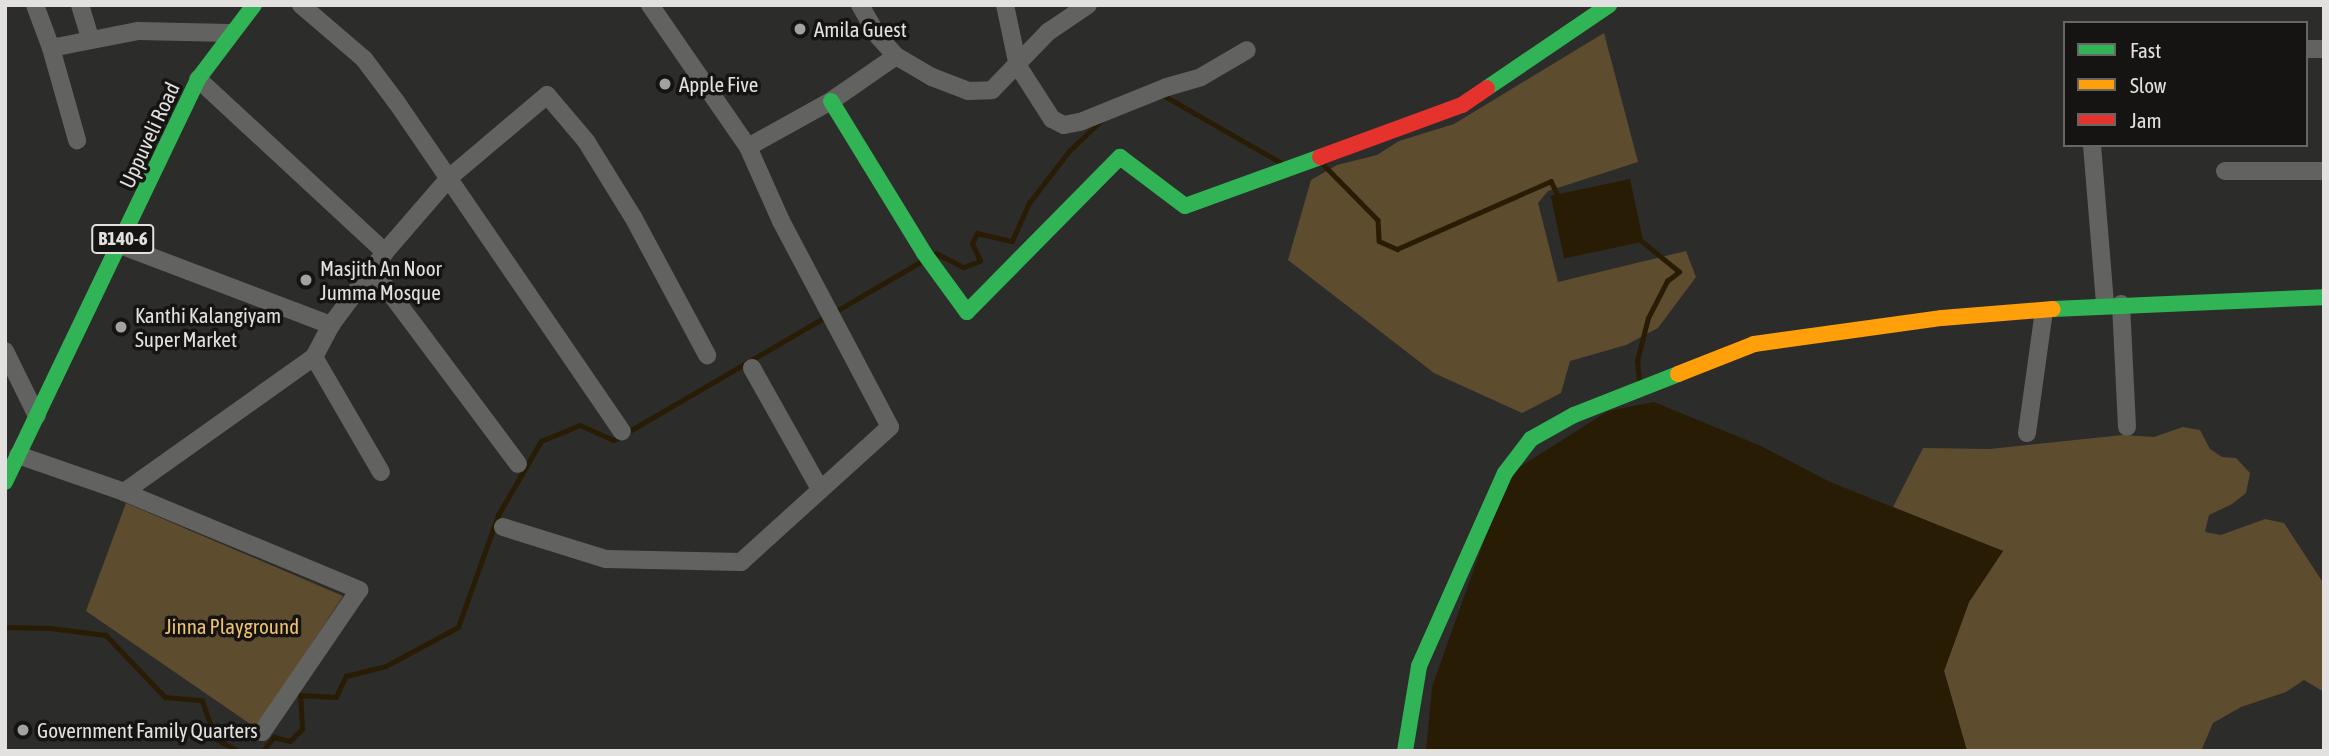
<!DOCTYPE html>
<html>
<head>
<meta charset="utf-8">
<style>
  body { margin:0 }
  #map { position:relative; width:2329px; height:756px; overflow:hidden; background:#2c2c2b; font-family:"Asap Condensed",sans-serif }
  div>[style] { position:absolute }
  .green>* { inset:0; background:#5d4d2e }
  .water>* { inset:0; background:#291c04; transform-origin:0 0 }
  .stream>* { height:4.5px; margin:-2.25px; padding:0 2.25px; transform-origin:2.25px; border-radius:2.25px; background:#291c04 }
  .street>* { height:18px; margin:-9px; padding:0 9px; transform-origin:9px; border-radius:9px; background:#626261 }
  .fast>* { height:16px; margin:-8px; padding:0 8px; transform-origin:8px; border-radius:8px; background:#30b455 }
  .slow>* { height:16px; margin:-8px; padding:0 8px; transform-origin:8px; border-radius:8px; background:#ff9f0a }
  .jam>* { height:16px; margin:-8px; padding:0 8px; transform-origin:8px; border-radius:8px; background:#e5322d }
  .dots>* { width:19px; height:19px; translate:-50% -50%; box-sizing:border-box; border:4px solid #151413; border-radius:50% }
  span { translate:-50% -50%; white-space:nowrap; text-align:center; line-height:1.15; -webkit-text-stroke:7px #151413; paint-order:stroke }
  .shield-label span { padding:2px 5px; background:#151413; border:2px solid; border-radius:5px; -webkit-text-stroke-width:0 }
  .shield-label { font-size:19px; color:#e2e1df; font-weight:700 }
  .poi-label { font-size:21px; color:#e2e1df }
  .left { translate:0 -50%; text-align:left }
  .street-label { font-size:21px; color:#e2e1df }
  .park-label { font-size:21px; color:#efc26e }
  .frame { position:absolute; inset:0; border:7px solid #e2e1df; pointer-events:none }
  .legend { position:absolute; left:2063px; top:21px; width:245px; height:126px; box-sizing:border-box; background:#151413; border:2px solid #676665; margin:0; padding:9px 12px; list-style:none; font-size:21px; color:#e2e1df }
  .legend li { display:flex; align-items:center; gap:14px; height:35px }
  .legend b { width:35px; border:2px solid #676665 }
</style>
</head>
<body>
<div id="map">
  <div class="green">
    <i style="clip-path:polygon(1604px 33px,1638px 162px,1548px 191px,1538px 203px,1558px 282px,1686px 251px,1696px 277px,1658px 328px,1626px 345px,1570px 361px,1561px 393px,1522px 413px,1434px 373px,1288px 260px,1311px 180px,1337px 165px,1377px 155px,1399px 141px,1454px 124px)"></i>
    <i style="clip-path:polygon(2183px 427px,2200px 430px,2210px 449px,2222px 457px,2236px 458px,2250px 473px,2246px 493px,2232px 504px,2209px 515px,2205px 532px,2221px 535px,2265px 519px,2284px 523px,2324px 584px,2324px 692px,2304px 680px,2286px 692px,2241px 707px,2213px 723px,2201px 751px,1967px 751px,1944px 671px,1969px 602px,2003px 551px,1893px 507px,1923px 448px,1990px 449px,2123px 435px,2154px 437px)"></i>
    <i style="clip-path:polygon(126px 503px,343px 596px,256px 728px,86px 611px)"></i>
  </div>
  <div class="water">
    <i style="left:1630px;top:179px;width:64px;height:81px;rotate:78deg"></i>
    <i style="clip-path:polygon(1654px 402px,1761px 446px,1830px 482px,2003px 551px,1969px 602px,1944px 671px,1967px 751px,1426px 751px,1432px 687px,1492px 518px,1515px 470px,1608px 411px)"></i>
  </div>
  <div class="stream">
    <i style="left:1163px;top:95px;width:135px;rotate:29.8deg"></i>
    <i style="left:1323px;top:164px;width:78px;rotate:45.5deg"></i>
    <i style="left:1378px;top:220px;width:21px;rotate:87deg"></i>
    <i style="left:1379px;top:241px;width:20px;rotate:24deg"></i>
    <i style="left:1397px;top:249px;width:168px;rotate:-23.8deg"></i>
    <i style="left:1551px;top:181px;width:25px;rotate:64deg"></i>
    <i style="left:936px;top:253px;width:31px;rotate:27deg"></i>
    <i style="left:964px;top:267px;width:17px;rotate:-21deg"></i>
    <i style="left:980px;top:261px;width:19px;rotate:-115deg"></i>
    <i style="left:972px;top:244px;width:12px;rotate:-66deg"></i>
    <i style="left:977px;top:233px;width:36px;rotate:13deg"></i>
    <i style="left:1012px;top:241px;width:42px;rotate:-65.9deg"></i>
    <i style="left:1029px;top:203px;width:66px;rotate:-52.4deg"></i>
    <i style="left:1069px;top:151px;width:45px;rotate:-43.2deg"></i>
    <i style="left:833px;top:313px;width:103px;rotate:-30.3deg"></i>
    <i style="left:1639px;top:383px;width:22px;rotate:-95deg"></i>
    <i style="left:1637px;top:361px;width:44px;rotate:-75.7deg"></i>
    <i style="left:1648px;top:318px;width:42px;rotate:-62.8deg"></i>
    <i style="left:1667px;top:281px;width:15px;rotate:-37deg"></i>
    <i style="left:1679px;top:272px;width:49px;rotate:-140.8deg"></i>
    <i style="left:5px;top:627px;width:45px;rotate:1.3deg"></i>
    <i style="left:50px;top:628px;width:56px;rotate:7.1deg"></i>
    <i style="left:106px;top:635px;width:86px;rotate:46.4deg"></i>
    <i style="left:165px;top:697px;width:37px;rotate:5deg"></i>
    <i style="left:202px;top:700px;width:41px;rotate:70.3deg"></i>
    <i style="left:216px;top:739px;width:26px;rotate:28deg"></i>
    <i style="left:263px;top:751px;width:18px;rotate:-52deg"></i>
    <i style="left:274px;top:737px;width:16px;rotate:14deg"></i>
    <i style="left:290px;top:741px;width:17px;rotate:-45deg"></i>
    <i style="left:302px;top:729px;width:34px;rotate:-93deg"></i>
    <i style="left:300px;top:695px;width:36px;rotate:3deg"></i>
    <i style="left:336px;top:697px;width:23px;rotate:-65deg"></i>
    <i style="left:346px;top:676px;width:41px;rotate:-14deg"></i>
    <i style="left:386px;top:666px;width:82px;rotate:-28.4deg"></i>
    <i style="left:458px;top:627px;width:119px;rotate:-70.3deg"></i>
    <i style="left:498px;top:515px;width:86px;rotate:-59.8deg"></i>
    <i style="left:541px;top:441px;width:42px;rotate:-22.3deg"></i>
    <i style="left:580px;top:425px;width:37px;rotate:24deg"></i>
    <i style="left:614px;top:440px;width:244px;rotate:-30.2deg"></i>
  </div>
  <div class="street">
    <i style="left:35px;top:5px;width:46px;rotate:69.6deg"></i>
    <i style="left:51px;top:48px;width:89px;rotate:-11.1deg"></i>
    <i style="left:138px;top:31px;width:92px;rotate:1.2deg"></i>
    <i style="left:80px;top:5px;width:34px;rotate:73deg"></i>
    <i style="left:301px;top:5px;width:83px;rotate:40.6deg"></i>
    <i style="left:364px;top:59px;width:55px;rotate:53.1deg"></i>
    <i style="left:397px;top:103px;width:398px;rotate:55.6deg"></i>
    <i style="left:860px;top:5px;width:34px;rotate:60deg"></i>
    <i style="left:877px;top:35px;width:28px;rotate:48deg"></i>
    <i style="left:896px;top:56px;width:42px;rotate:30.3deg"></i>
    <i style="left:932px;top:77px;width:39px;rotate:21deg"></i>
    <i style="left:968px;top:91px;width:24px;rotate:-2deg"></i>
    <i style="left:992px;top:90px;width:81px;rotate:-46deg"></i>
    <i style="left:1048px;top:32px;width:48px;rotate:-34deg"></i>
    <i style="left:1005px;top:5px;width:62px;rotate:78deg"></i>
    <i style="left:1018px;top:66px;width:63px;rotate:57.3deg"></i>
    <i style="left:1052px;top:119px;width:13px;rotate:27deg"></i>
    <i style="left:1064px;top:125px;width:16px;rotate:-11deg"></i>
    <i style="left:1080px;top:122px;width:94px;rotate:-21.9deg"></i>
    <i style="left:1167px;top:87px;width:35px;rotate:-16deg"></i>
    <i style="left:1201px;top:77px;width:53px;rotate:-30.4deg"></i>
    <i style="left:51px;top:48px;width:96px;rotate:74.2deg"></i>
    <i style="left:2306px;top:49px;width:18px"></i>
    <i style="left:198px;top:79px;width:255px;rotate:42.8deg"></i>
    <i style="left:2092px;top:145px;width:160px;rotate:85.3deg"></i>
    <i style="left:748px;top:147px;width:95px;rotate:-29deg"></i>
    <i style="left:831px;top:101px;width:79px;rotate:-34.7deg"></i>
    <i style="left:2225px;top:171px;width:99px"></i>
    <i style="left:120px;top:245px;width:226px;rotate:20.8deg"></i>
    <i style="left:373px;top:270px;width:242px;rotate:53.2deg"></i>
    <i style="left:2121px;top:304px;width:123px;rotate:87.2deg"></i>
    <i style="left:5px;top:351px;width:72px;rotate:63.8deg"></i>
    <i style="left:314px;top:357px;width:133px;rotate:59.8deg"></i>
    <i style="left:752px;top:368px;width:139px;rotate:60.7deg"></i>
    <i style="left:2027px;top:433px;width:123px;rotate:-82.1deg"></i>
    <i style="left:18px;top:455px;width:112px;rotate:19.2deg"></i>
    <i style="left:124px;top:492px;width:233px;rotate:-35.4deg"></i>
    <i style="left:314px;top:357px;width:36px;rotate:-62deg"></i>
    <i style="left:331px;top:325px;width:91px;rotate:-53.5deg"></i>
    <i style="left:385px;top:252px;width:99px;rotate:-49.1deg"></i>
    <i style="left:450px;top:177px;width:127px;rotate:-40.2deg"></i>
    <i style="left:547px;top:95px;width:60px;rotate:49.7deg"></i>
    <i style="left:586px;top:141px;width:89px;rotate:58.3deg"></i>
    <i style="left:633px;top:217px;width:157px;rotate:61.8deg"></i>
    <i style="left:124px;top:492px;width:255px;rotate:22.6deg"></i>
    <i style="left:359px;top:590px;width:172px;rotate:124.3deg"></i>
    <i style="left:503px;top:527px;width:108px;rotate:17.3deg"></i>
    <i style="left:606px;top:559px;width:135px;rotate:1.3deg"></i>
    <i style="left:741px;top:562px;width:201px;rotate:-42.2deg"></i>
    <i style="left:890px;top:427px;width:233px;rotate:-117.9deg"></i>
    <i style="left:781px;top:221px;width:81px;rotate:-114deg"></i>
    <i style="left:748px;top:147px;width:173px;rotate:-124.6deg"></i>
  </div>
  <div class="fast">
    <i style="left:1487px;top:88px;width:148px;rotate:-34.2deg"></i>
    <i style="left:831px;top:101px;width:178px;rotate:58.5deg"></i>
    <i style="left:924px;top:253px;width:73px;rotate:53.9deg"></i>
    <i style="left:967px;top:312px;width:218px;rotate:-45.4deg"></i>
    <i style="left:1120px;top:157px;width:81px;rotate:37deg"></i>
    <i style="left:1185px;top:206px;width:144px;rotate:-19.9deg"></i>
    <i style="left:2053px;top:309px;width:271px;rotate:-2.5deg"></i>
    <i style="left:5px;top:482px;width:447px;rotate:-64.4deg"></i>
    <i style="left:198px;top:79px;width:93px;rotate:-52.9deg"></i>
    <i style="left:1405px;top:751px;width:86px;rotate:-80.6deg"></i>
    <i style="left:1419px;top:666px;width:211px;rotate:-66deg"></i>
    <i style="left:1505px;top:473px;width:43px;rotate:-52.6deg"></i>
    <i style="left:1531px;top:439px;width:49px;rotate:-29.2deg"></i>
    <i style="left:1574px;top:415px;width:112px;rotate:-21.5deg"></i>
  </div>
  <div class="slow">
    <i style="left:1678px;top:374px;width:82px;rotate:-21.5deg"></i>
    <i style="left:1754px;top:344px;width:190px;rotate:-7.9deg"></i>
    <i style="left:1942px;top:318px;width:111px;rotate:-4.6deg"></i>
  </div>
  <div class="jam">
    <i style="left:1320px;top:157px;width:151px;rotate:-20.1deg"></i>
    <i style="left:1462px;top:105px;width:30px;rotate:-34deg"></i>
  </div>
  <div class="dots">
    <i style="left:800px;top:29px;background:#a2a2a0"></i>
    <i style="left:665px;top:84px;background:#a2a2a0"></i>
    <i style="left:306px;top:280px;background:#a2a2a0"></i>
    <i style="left:121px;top:327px;background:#a2a2a0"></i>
    <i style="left:23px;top:730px;background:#a2a2a0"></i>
  </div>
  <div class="shield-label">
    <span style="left:123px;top:239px">B140-6</span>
  </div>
  <div class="poi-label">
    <span class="left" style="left:814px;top:29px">Amila Guest</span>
    <span class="left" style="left:679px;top:84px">Apple Five</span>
    <span class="left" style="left:320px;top:280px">Masjith An Noor<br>Jumma Mosque</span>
    <span class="left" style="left:135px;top:327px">Kanthi Kalangiyam<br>Super Market</span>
    <span class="left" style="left:37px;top:730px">Government Family Quarters</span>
  </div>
  <div class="street-label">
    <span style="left:149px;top:135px;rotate:-65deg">Uppuveli Road</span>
  </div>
  <div class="park-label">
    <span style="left:232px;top:626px">Jinna Playground</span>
  </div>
  <div class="frame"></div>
  <ul class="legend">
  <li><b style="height:9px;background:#30b455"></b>Fast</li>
  <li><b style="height:9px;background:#ff9f0a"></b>Slow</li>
  <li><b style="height:9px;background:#e5322d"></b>Jam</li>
  </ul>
</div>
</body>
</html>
